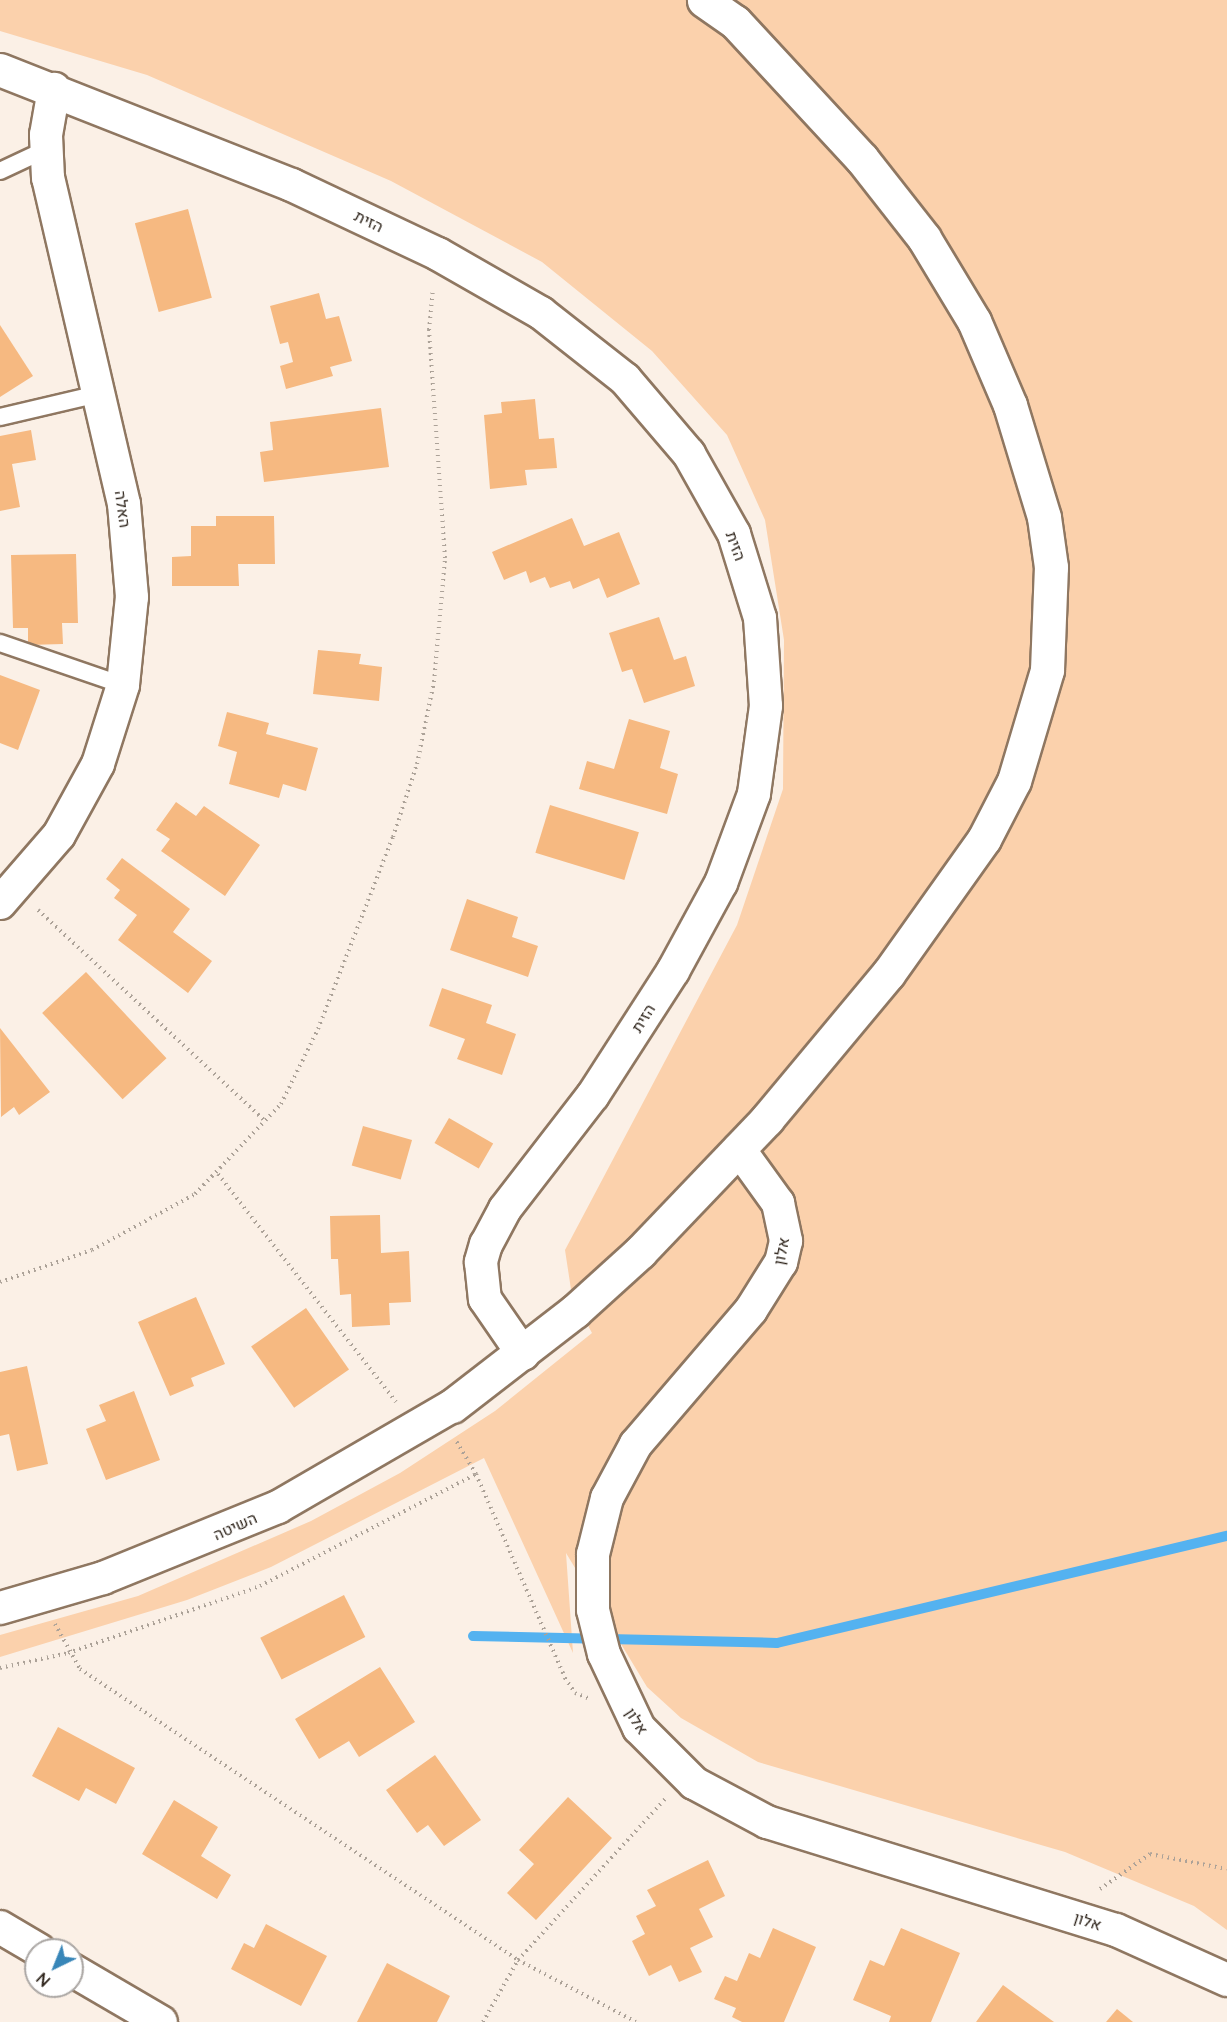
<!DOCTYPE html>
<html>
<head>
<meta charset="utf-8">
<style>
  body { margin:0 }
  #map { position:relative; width:1227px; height:2022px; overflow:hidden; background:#fbf0e6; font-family:Quicksand,Heebo,sans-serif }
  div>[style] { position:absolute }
  .green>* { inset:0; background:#fbd1ac }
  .stream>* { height:10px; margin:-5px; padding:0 5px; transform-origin:5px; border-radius:5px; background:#54b2f0 }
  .building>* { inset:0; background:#f6b981; transform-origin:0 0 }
  .path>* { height:4px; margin-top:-2px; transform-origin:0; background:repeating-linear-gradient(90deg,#aca298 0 1.5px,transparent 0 6px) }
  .roads { filter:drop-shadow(2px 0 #8f7761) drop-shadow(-2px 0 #8f7761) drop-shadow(0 2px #8f7761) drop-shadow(0 -2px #8f7761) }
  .service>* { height:16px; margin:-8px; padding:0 8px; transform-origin:8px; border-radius:8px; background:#fff }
  .minor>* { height:32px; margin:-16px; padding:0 16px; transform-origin:16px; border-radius:16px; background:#fff }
  .secondary>* { height:33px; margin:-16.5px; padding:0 16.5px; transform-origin:16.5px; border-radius:16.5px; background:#fff }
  span { translate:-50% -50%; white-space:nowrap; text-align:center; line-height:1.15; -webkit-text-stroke:5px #fff; paint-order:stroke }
  .street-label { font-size:16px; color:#2e241b }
  .north { position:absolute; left:24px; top:1938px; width:60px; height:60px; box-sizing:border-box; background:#fff; border:2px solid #aba7a4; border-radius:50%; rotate:223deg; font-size:16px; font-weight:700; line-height:24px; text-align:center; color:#2e241b }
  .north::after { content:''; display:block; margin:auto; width:21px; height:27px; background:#3886b8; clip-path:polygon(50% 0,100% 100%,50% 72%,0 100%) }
</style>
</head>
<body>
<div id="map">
  <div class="green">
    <i style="clip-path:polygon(0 0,1227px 0,1227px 1930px,1194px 1906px,1065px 1852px,758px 1762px,681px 1718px,647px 1687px,566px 1553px,573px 1653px,484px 1458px,271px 1567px,187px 1600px,0 1657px,0 1635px,138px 1596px,311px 1521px,400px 1473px,495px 1411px,592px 1333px,572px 1296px,565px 1250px,737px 925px,783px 789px,784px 640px,765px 520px,727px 435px,652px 351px,542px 262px,391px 181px,147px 75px,0 31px)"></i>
  </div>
  <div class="stream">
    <i style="left:473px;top:1636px;width:304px;rotate:1.3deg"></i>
    <i style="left:777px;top:1643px;width:463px;rotate:-13.4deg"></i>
  </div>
  <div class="building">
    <i style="left:188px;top:209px;width:92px;height:55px;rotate:75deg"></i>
    <i style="clip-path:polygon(319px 293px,326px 319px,339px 316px,352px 361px,330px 367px,333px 376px,286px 389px,280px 366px,293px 362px,288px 342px,280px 344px,270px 306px)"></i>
    <i style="clip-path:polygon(0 325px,33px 376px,0 397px)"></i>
    <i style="clip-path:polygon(535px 399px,539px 439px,554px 438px,557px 468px,525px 470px,527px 485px,490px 489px,484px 415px,502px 413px,501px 402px)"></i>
    <i style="clip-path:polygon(381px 408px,389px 467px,264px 482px,260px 452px,273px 450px,270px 422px)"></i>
    <i style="clip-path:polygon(31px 430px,36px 460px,12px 464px,20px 507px,0 511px,0 436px)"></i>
    <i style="clip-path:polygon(216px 516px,274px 516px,275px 564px,238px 564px,239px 586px,172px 586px,172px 557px,191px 556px,191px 526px,216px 526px)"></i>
    <i style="clip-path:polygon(572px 518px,584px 546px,619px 532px,640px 584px,607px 598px,599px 578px,573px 589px,570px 581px,550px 588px,545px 577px,530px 583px,526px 571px,504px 580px,492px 552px)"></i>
    <i style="clip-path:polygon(76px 554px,78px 623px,62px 623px,63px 644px,28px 645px,28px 628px,13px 628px,11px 555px)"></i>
    <i style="clip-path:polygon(659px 617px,674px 660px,686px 656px,695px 686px,644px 703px,632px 669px,622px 672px,609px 633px)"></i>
    <i style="clip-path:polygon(318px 650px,361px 654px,359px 664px,382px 667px,379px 701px,313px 694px)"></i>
    <i style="clip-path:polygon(0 675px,40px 690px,18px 750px,0 743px)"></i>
    <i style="clip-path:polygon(227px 712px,269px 723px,266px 734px,318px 748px,306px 791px,283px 784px,279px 798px,229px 784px,237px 752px,218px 746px)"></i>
    <i style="clip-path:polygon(629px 719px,670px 731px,660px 768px,678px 774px,667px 814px,579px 789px,587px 761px,614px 769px)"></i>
    <i style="clip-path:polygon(176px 802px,196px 816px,204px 806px,260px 845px,225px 896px,161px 851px,170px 839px,156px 830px)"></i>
    <i style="left:550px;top:805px;width:93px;height:50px;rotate:17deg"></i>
    <i style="clip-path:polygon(122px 858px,190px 909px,173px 932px,212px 961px,188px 993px,118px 940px,137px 915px,114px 898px,120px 890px,106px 879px)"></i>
    <i style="clip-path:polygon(467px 899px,518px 917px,512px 937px,538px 946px,528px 977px,450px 950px)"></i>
    <i style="left:86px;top:972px;width:118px;height:60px;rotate:47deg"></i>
    <i style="clip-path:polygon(442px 988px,492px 1005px,486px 1023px,516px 1034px,502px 1075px,457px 1059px,465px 1039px,429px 1026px)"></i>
    <i style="clip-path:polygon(0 1028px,50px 1092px,19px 1115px,14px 1107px,1px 1117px)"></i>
    <i style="left:449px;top:1118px;width:51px;height:29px;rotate:30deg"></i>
    <i style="left:363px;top:1126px;width:51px;height:41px;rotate:16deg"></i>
    <i style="clip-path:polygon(380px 1215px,381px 1253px,409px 1251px,411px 1302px,389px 1303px,390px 1325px,352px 1327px,351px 1294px,340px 1295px,338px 1259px,331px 1259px,330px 1216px)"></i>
    <i style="clip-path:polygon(196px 1297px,225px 1364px,191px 1378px,194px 1386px,170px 1396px,138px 1322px)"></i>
    <i style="left:306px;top:1308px;width:75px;height:67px;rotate:55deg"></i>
    <i style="clip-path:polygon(27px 1366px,48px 1464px,17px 1471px,9px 1434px,0 1436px,0 1372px)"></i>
    <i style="clip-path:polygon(134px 1391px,160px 1460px,106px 1480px,86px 1429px,106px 1421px,99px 1405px)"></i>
    <i style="left:344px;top:1595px;width:47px;height:94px;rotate:63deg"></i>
    <i style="clip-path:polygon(380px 1667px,415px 1722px,359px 1757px,349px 1741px,319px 1759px,295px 1719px)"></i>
    <i style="clip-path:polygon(58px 1727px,135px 1768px,116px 1804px,86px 1788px,79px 1801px,32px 1776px)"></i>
    <i style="clip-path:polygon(435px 1755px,481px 1820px,444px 1846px,428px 1825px,417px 1833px,386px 1790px)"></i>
    <i style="clip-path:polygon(568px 1797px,612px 1838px,536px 1920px,507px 1893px,534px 1864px,519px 1850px)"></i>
    <i style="clip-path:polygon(174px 1800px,218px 1827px,201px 1856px,231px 1875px,217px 1899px,142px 1854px)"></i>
    <i style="clip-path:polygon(708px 1860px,725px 1896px,699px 1909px,713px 1937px,690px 1948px,702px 1972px,679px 1982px,671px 1965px,649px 1976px,632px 1941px,645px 1934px,636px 1916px,656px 1906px,647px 1890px)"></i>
    <i style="clip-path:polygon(266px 1924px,327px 1956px,301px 2006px,231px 1969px,244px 1943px,254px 1948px)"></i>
    <i style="clip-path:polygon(773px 1928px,816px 1947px,784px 2022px,742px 2022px,732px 2017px,736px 2008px,714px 1999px,725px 1976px,737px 1981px,749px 1953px,760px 1958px)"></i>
    <i style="clip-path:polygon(901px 1928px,960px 1953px,931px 2022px,889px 2022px,891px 2016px,853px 2000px,870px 1960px,884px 1966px)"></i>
    <i style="clip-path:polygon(387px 1963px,450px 1996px,437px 2022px,357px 2022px)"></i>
    <i style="clip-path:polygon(1003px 1985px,1054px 2022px,976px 2022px)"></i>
    <i style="clip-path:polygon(1117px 2009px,1133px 2022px,1106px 2022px)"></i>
  </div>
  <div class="path">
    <i style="left:38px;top:910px;width:311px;rotate:42.9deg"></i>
    <i style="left:218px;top:1174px;width:289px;rotate:52deg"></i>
    <i style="left:0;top:1282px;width:97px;rotate:-19.2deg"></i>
    <i style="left:92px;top:1250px;width:117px;rotate:-28.5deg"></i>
    <i style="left:195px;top:1194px;width:124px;rotate:-46.3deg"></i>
    <i style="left:281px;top:1104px;width:84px;rotate:-63.7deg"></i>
    <i style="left:318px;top:1029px;width:206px;rotate:-68.7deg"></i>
    <i style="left:393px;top:837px;width:77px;rotate:-71.8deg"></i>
    <i style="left:417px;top:764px;width:84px;rotate:-78.3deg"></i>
    <i style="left:434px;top:682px;width:124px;rotate:-84.9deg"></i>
    <i style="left:445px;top:558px;width:229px;rotate:-94deg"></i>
    <i style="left:429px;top:330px;width:41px;rotate:-84.4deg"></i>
    <i style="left:476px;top:1474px;width:223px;rotate:66.4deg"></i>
    <i style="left:565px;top:1678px;width:18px;rotate:56deg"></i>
    <i style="left:575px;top:1693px;width:14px;rotate:21deg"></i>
    <i style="left:55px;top:1624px;width:51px;rotate:60.9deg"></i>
    <i style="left:80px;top:1669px;width:526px;rotate:33.6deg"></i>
    <i style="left:518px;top:1960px;width:133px;rotate:27.7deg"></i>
    <i style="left:0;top:1668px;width:70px;rotate:-12.4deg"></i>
    <i style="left:68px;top:1653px;width:203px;rotate:-19.2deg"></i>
    <i style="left:260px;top:1586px;width:243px;rotate:-27.4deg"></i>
    <i style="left:476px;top:1474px;width:39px;rotate:-121deg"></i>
    <i style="left:1100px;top:1889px;width:61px;rotate:-35deg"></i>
    <i style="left:1150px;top:1854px;width:78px;rotate:11deg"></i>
    <i style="left:483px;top:2022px;width:71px;rotate:-60.6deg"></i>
    <i style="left:518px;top:1960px;width:218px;rotate:-47.6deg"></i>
  </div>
  <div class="roads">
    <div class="service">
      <i style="left:0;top:171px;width:50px;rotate:-25deg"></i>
      <i style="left:0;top:417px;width:101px;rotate:-13.2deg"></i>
      <i style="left:0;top:643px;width:130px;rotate:18.9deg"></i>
    </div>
    <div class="minor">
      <i style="left:0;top:70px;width:314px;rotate:21.5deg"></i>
      <i style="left:292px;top:185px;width:161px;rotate:25.3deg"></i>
      <i style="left:438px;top:254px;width:119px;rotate:29.8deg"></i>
      <i style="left:541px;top:313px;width:107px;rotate:38.2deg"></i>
      <i style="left:625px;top:379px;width:99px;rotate:49.5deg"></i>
      <i style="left:689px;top:454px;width:92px;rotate:60.6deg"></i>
      <i style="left:734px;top:534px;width:88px;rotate:72.8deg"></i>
      <i style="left:760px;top:618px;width:88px;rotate:86.1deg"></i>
      <i style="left:766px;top:706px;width:89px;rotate:97.8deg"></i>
      <i style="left:754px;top:794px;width:95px;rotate:110.3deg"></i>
      <i style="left:721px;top:883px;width:100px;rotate:118.6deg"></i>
      <i style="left:673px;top:971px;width:148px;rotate:122.8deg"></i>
      <i style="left:593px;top:1095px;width:144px;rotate:127.7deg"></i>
      <i style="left:505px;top:1209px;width:40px;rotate:118deg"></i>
      <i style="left:486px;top:1244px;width:19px;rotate:106deg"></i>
      <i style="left:481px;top:1262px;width:37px;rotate:84deg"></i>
      <i style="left:485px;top:1299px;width:67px;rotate:55.4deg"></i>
      <i style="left:0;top:903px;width:90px;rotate:-49.1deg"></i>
      <i style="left:59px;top:835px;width:81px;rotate:-61.2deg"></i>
      <i style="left:98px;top:764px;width:83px;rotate:-72.4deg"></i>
      <i style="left:123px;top:685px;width:88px;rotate:-84.2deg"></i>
      <i style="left:132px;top:597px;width:93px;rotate:-94.9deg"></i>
      <i style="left:124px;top:504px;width:335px;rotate:-103.1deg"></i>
      <i style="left:48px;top:178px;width:43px;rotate:-92.7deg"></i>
      <i style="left:46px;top:135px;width:47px;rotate:-80.1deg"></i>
      <i style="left:739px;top:1149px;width:67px;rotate:54.2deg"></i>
      <i style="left:778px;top:1203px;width:39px;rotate:78deg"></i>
      <i style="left:786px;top:1241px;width:22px;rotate:103deg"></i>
      <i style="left:781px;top:1262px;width:57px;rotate:122deg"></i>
      <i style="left:751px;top:1310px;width:177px;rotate:130.6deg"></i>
      <i style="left:636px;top:1444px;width:61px;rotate:118.2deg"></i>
      <i style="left:607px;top:1498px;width:58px;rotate:104deg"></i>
      <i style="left:593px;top:1554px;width:56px;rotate:90deg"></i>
      <i style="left:593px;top:1610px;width:45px;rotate:76deg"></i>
      <i style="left:604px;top:1654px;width:82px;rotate:64.7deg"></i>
      <i style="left:639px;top:1728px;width:78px;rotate:45deg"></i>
      <i style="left:694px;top:1783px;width:83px;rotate:28.1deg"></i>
      <i style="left:767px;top:1822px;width:365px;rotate:17.2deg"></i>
      <i style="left:1116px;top:1930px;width:122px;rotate:24.2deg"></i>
      <i style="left:0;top:1608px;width:107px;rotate:-16.2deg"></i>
      <i style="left:103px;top:1578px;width:189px;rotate:-22.1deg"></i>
      <i style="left:278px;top:1507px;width:201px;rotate:-30.1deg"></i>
      <i style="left:0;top:1927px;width:45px;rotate:30.5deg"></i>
      <i style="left:72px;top:1970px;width:103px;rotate:30.3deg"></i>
    </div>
    <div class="secondary">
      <i style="left:452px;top:1406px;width:155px;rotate:-37.7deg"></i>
      <i style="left:575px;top:1311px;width:88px;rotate:-42.2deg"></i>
      <i style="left:640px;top:1252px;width:184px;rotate:-46.3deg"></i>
      <i style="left:767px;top:1119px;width:189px;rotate:-50.2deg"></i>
      <i style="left:888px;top:974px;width:166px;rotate:-54.6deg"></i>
      <i style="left:984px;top:839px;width:65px;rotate:-62.7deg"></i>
      <i style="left:1014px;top:781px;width:116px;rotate:-73.4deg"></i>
      <i style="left:1047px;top:670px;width:103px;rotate:-87.8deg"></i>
      <i style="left:1051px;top:567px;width:50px;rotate:-98deg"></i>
      <i style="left:1044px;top:517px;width:117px;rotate:-106.9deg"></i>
      <i style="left:1010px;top:405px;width:91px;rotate:-113.2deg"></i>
      <i style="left:974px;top:321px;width:97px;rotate:-121.1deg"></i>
      <i style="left:924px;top:238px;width:100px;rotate:-128.1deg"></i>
      <i style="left:862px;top:159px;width:187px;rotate:-132.8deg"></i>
      <i style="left:735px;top:22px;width:38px;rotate:-145deg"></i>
    </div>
  </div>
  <div class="street-label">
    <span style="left:369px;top:221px;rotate:26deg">הזית</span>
    <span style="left:123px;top:509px;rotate:82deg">האלה</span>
    <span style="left:736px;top:546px;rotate:70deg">הזית</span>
    <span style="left:643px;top:1018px;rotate:-58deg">הזית</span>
    <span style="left:781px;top:1251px;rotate:-79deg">אלון</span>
    <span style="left:235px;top:1526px;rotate:-24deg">השיטה</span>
    <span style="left:637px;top:1721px;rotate:57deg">אלון</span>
    <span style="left:1088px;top:1921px;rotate:18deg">אלון</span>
  </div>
  <div class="north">N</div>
</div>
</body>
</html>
